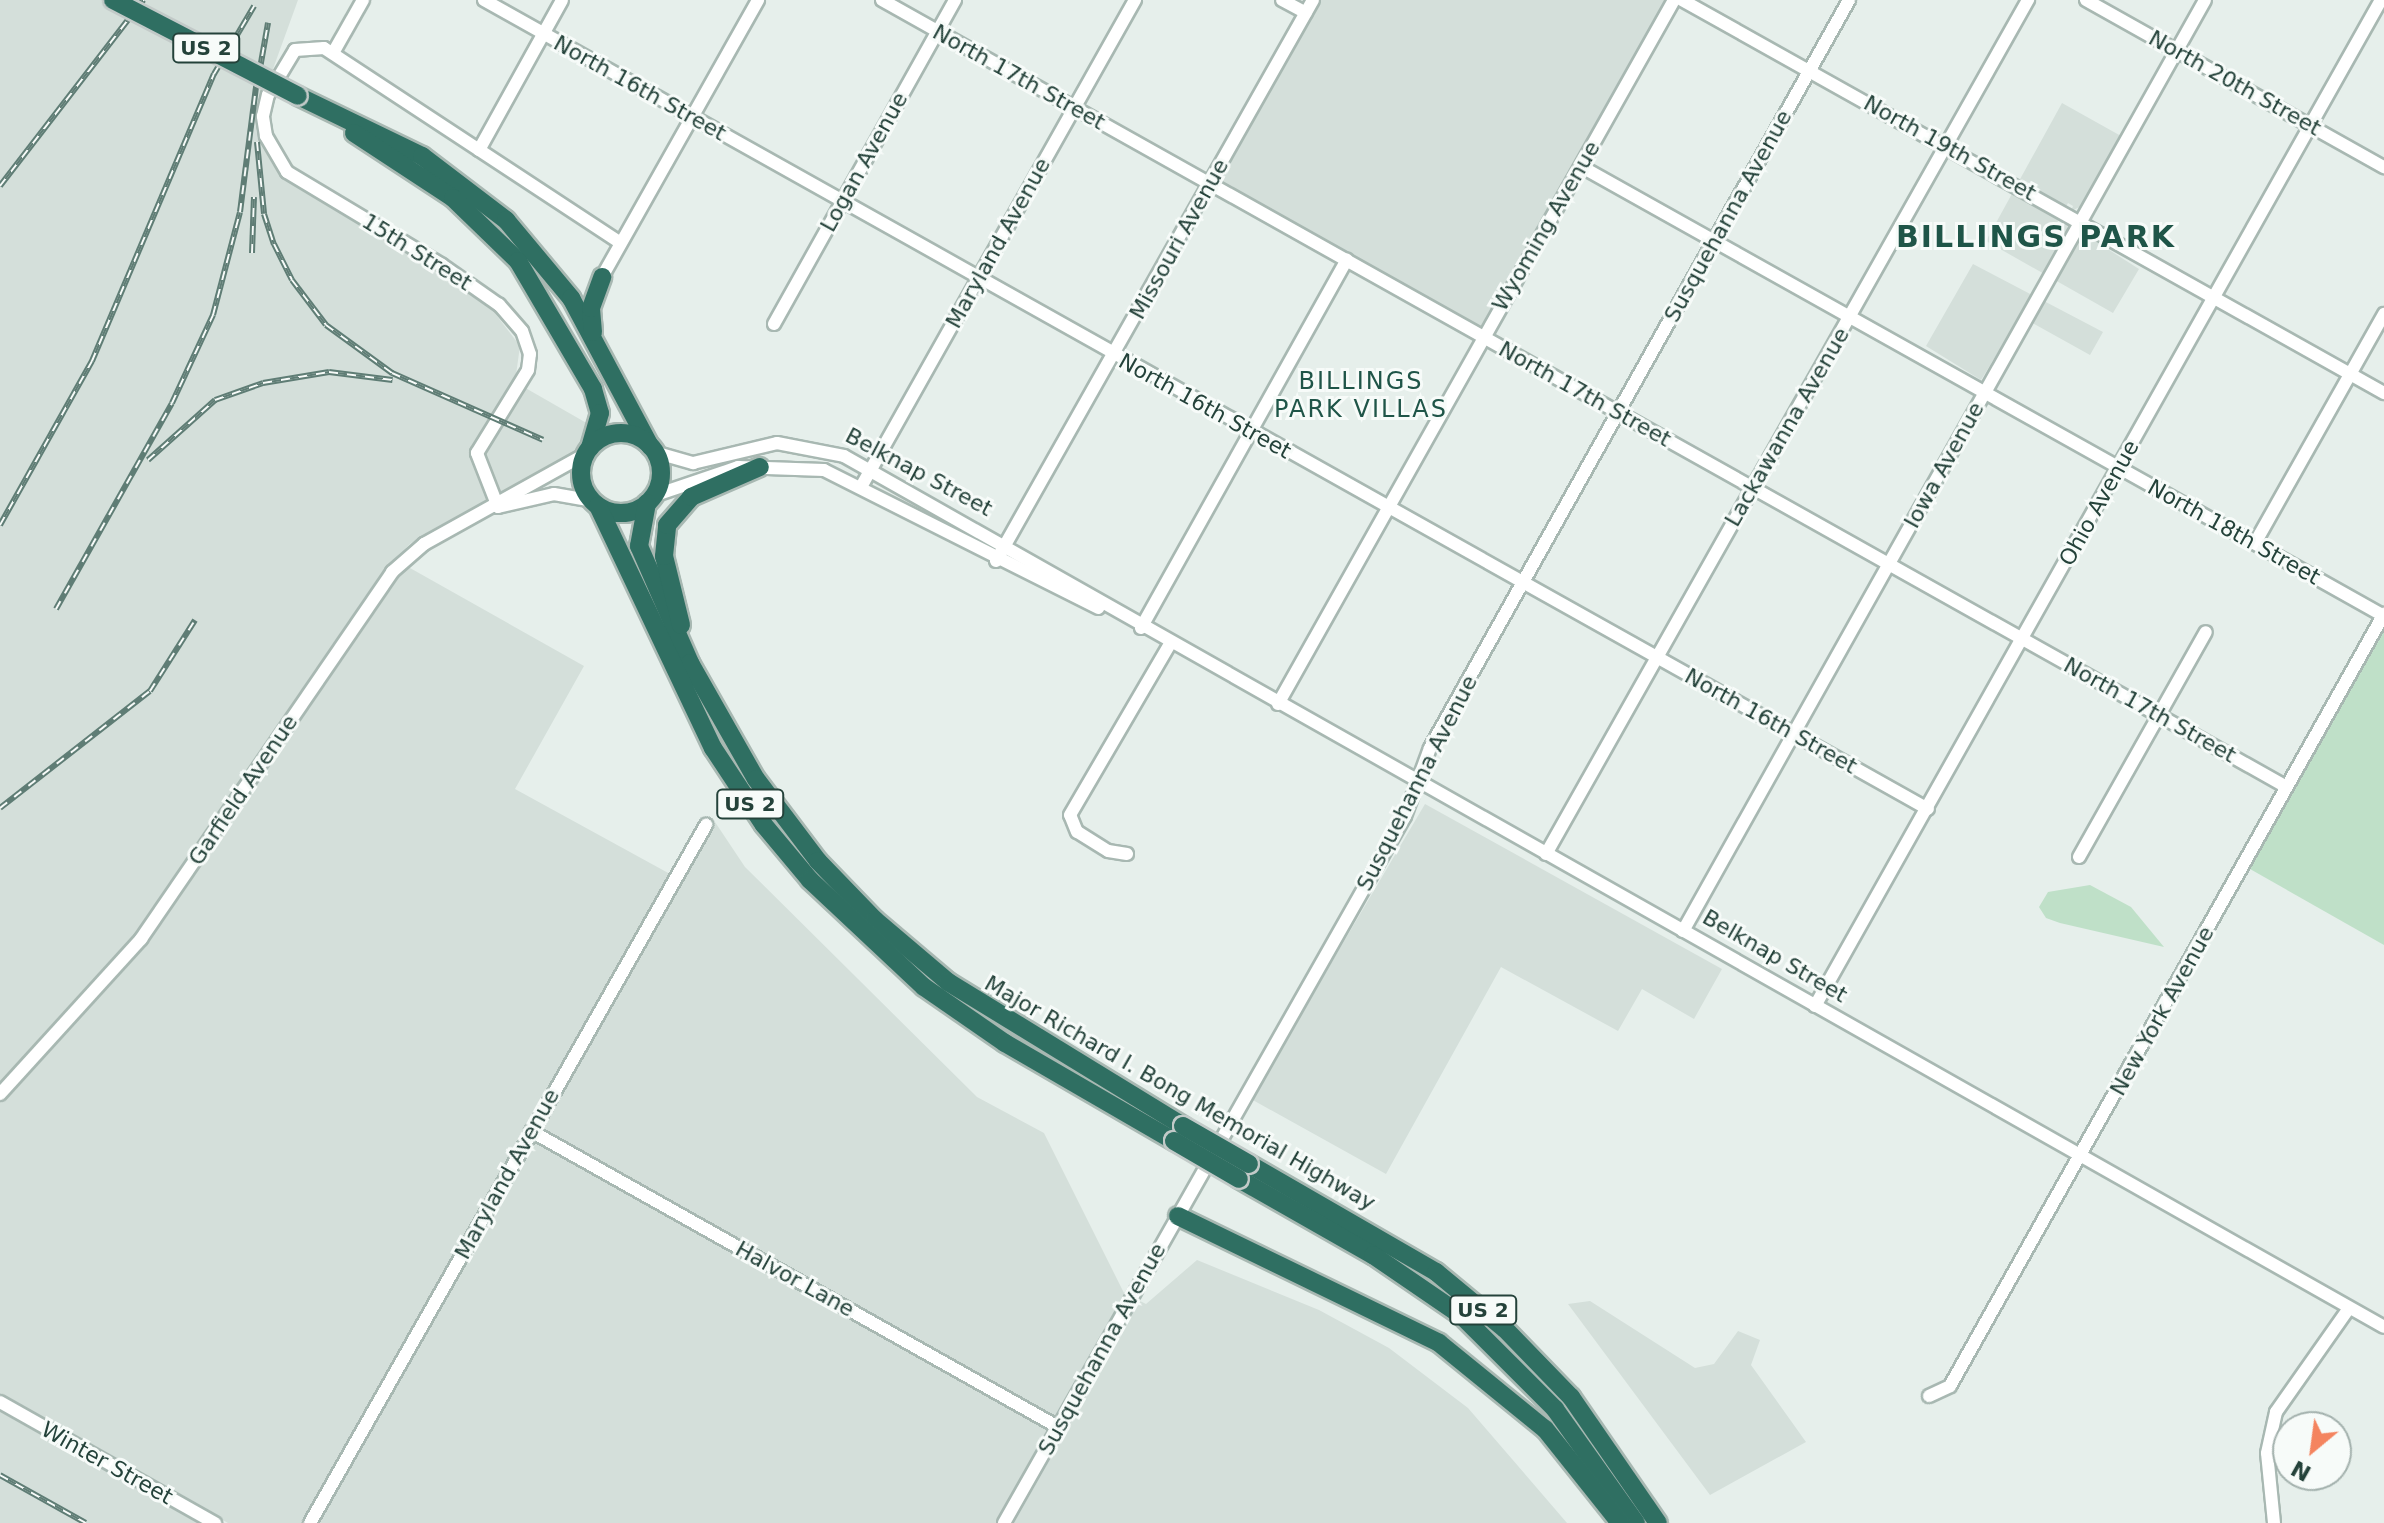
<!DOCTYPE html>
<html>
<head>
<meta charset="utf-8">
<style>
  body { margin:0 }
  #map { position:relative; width:2384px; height:1523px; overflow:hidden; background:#e6efeb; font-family:"DejaVu Sans",sans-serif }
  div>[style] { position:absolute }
  .built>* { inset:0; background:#d4dfda }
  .green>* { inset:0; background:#bfe0c8 }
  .roads { filter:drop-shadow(2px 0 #a8b8b2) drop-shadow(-2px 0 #a8b8b2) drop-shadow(0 2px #a8b8b2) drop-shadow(0 -2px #a8b8b2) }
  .minor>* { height:12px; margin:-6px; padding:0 6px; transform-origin:6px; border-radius:6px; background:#fff }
  .highway>* { height:18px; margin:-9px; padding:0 9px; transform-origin:9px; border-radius:9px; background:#2f6f62 }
  .highway>.ring { margin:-9px; padding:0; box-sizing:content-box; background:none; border:18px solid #2f6f62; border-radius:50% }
  .rail>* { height:6px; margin-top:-3px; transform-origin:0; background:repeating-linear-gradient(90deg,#f7fbf9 0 9px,#5f7d75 0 18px); box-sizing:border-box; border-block:2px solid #5f7d75 }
  .bridges { filter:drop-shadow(2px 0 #c2cac8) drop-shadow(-2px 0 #c2cac8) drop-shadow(0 2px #c2cac8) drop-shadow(0 -2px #c2cac8) }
  .highway-bridge>* { height:18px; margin:-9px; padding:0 9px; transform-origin:9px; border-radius:9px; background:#2f6f62 }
  span { translate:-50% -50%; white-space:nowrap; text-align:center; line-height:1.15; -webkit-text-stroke:6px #f7fbf9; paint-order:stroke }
  .shield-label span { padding:2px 6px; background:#f7fbf9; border:2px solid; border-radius:6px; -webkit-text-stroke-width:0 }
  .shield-label { font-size:20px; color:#24423a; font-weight:700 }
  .street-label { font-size:22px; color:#24423a }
  .neighbourhood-label { font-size:24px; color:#1f5548; letter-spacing:2px }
  .district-label { font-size:30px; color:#1f5548; font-weight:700; letter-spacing:2px }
  .north { position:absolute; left:2272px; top:1411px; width:80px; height:80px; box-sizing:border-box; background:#f7fbf9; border:2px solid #a3b1ad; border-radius:50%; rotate:209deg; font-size:22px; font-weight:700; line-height:32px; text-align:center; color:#24423a }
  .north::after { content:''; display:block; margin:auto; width:28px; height:36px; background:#f4845f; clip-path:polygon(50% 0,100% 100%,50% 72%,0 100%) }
</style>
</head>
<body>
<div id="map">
  <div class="built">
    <i style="clip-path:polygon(0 0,298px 0,261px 102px,261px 143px,273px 165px,313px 197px,428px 264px,491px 308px,520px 346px,515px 382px,590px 425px,571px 455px,411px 543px,394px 559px,584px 666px,515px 789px,681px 880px,715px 822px,745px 867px,977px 1097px,1044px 1133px,1125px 1295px,998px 1523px,228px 1523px,0 1395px)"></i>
    <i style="clip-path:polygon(1313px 0,1674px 0,1482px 336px,1210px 184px)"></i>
    <i style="clip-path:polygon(2062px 103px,2121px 136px,2082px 206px,2071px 211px,2073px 206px,2068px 203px,2057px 223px,2068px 225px,2066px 235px,2080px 242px,2092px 239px,2139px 269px,2113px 313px,1986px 241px)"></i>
    <i style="clip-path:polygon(1973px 264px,2103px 332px,2090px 355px,2020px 316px,1981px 380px,1926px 346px)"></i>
    <i style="clip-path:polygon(1425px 804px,1722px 969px,1694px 1019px,1642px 989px,1618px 1031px,1501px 967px,1386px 1174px,1251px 1099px)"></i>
    <i style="clip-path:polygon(1197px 1260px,1319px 1310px,1389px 1348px,1468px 1408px,1567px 1523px,1014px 1523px,1140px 1301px,1146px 1304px)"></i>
    <i style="clip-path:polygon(1590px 1301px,1695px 1368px,1714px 1364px,1738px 1331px,1760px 1340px,1751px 1365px,1806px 1442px,1710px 1495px,1568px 1304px)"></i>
    <i style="clip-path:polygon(0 1411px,202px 1523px,0 1523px)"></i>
  </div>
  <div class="green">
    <i style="clip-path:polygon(2384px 631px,2384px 945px,2250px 869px)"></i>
    <i style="clip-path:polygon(2090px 885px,2131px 907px,2164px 947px,2060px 923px,2046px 918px,2039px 907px,2048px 892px)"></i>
  </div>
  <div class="roads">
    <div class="minor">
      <i style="left:484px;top:0;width:1655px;rotate:29.26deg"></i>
      <i style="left:882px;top:0;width:1610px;rotate:29.26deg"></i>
      <i style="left:1282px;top:0;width:27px;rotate:28deg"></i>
      <i style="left:1682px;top:0;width:805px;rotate:29.24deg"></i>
      <i style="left:2086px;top:0;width:342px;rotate:29.3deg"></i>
      <i style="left:333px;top:53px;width:61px;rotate:-60.5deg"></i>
      <i style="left:479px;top:150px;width:171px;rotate:-61deg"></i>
      <i style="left:1582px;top:167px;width:919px;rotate:29.24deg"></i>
      <i style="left:602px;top:277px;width:318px;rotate:-60.6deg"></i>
      <i style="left:774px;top:324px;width:371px;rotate:-60.8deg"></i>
      <i style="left:654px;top:452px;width:41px;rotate:15.8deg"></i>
      <i style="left:693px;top:463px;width:86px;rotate:-13.4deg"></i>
      <i style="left:777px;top:443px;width:68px;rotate:11deg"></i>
      <i style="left:844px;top:456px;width:1769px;rotate:29.49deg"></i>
      <i style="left:861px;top:487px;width:559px;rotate:-60.64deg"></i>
      <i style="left:653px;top:496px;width:90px;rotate:-18.8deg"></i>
      <i style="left:738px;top:467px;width:86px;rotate:2deg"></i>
      <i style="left:824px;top:470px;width:307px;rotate:26.7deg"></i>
      <i style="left:498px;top:507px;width:58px;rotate:-111.3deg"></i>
      <i style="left:477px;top:453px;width:97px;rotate:-58.4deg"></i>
      <i style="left:528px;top:370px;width:16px;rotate:-83deg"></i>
      <i style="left:530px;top:354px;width:24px;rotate:-109deg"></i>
      <i style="left:522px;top:331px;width:35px;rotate:-131deg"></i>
      <i style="left:499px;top:305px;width:70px;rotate:-144.9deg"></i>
      <i style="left:442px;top:265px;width:181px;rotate:-149deg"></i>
      <i style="left:287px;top:172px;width:42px;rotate:-120.3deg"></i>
      <i style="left:266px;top:136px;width:20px;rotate:-99deg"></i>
      <i style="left:263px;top:116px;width:22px;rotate:-77deg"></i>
      <i style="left:268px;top:95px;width:52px;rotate:-59deg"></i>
      <i style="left:295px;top:50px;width:29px;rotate:-4deg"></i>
      <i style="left:324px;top:48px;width:355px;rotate:33.3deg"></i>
      <i style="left:498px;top:507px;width:57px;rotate:-13.1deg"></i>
      <i style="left:554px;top:494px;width:39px;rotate:10deg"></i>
      <i style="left:2255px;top:543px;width:263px;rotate:-60.6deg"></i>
      <i style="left:996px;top:561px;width:644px;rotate:-60.53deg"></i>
      <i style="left:1141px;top:628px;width:422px;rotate:-60.8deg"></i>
      <i style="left:1278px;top:704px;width:808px;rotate:-60.64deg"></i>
      <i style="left:1127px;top:854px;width:19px;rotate:-171deg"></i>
      <i style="left:1108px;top:851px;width:36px;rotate:-148deg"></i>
      <i style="left:1077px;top:832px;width:18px;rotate:-112deg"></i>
      <i style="left:1070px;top:815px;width:198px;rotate:-59.7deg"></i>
      <i style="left:1546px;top:854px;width:981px;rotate:-60.56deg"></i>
      <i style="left:2079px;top:857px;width:258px;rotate:-60.6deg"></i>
      <i style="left:1683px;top:931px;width:1067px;rotate:-60.72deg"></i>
      <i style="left:1815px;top:1006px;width:1154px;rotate:-60.64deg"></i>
      <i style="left:0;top:1094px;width:210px;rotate:-47.7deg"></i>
      <i style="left:141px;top:939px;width:445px;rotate:-55.6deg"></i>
      <i style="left:392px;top:572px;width:43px;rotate:-41.2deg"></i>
      <i style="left:424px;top:544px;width:185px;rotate:-29.1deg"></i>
      <i style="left:531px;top:1131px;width:604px;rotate:29.32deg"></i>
      <i style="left:1929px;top:1396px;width:23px;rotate:-25deg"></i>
      <i style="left:1950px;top:1386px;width:886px;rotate:-60.66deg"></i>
      <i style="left:0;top:1402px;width:247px;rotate:29.4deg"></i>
      <i style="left:310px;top:1523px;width:803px;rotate:-60.43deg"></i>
      <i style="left:1004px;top:1523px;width:813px;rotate:-60.44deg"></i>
      <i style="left:1405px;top:816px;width:72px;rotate:-69.8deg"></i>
      <i style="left:1430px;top:748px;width:857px;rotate:-60.74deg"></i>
      <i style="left:2274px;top:1523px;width:70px;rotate:-95.7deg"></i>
      <i style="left:2267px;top:1453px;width:42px;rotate:-77.6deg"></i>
      <i style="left:2276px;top:1412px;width:127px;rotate:-54.9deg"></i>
    </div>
    <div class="highway">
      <i style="left:298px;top:96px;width:138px;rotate:25.8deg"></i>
      <i style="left:422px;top:156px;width:106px;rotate:37.3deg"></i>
      <i style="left:506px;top:220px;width:102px;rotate:50.2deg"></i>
      <i style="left:571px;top:298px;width:168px;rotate:61.9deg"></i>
      <i style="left:354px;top:133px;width:118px;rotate:33.3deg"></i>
      <i style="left:453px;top:198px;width:91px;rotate:44.1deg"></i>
      <i style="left:518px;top:261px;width:148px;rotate:59.6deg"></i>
      <i style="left:593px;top:389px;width:25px;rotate:74deg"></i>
      <i style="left:600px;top:413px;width:36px;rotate:106deg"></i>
      <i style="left:593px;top:332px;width:24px;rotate:-95deg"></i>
      <i style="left:591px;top:308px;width:33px;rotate:-70deg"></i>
      <i class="ring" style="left:581px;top:433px;width:62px;height:62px"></i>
      <i style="left:647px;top:503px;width:44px;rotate:100.5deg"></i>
      <i style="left:639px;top:546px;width:128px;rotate:66.4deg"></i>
      <i style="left:690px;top:663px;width:133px;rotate:60.4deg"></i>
      <i style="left:756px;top:779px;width:103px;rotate:52.9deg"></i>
      <i style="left:818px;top:861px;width:82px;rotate:46deg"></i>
      <i style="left:875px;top:920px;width:96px;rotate:40.3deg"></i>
      <i style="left:948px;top:982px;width:276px;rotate:31.5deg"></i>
      <i style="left:598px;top:506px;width:268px;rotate:64.6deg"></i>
      <i style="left:713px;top:748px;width:92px;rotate:56.5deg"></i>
      <i style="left:764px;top:825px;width:72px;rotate:50.1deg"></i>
      <i style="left:810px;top:880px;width:156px;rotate:43.2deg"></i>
      <i style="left:924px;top:987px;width:98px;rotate:34.7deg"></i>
      <i style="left:1005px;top:1043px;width:195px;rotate:30.1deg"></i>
      <i style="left:681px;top:625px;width:71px;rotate:-103.8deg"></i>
      <i style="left:664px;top:556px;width:31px;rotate:-84deg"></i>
      <i style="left:667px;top:525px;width:37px;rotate:-49deg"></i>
      <i style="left:691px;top:497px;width:75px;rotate:-23.5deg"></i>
      <i style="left:1249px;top:1164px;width:216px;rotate:30deg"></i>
      <i style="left:1436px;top:1272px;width:89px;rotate:39.6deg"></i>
      <i style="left:1505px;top:1329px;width:95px;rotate:45.9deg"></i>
      <i style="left:1571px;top:1397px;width:153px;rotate:55.4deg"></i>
      <i style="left:1239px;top:1179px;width:154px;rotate:29.6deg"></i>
      <i style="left:1373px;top:1255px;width:108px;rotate:34.4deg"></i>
      <i style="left:1462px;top:1316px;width:132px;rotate:45deg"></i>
      <i style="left:1555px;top:1409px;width:140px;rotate:54.6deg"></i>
      <i style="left:1178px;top:1216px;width:290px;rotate:25.9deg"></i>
      <i style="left:1439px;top:1343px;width:136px;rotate:39.1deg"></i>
      <i style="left:1545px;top:1429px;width:120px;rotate:51.4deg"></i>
    </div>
  </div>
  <div class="rail">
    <i style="left:259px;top:74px;width:52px;rotate:-80deg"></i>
    <i style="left:257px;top:142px;width:72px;rotate:84.4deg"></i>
    <i style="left:264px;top:214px;width:32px;rotate:72deg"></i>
    <i style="left:274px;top:244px;width:40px;rotate:63.4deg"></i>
    <i style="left:292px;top:280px;width:56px;rotate:52.9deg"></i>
    <i style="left:326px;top:325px;width:82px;rotate:36deg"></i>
    <i style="left:392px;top:373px;width:165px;rotate:23.9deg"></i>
    <i style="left:0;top:186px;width:235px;rotate:-52.4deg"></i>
    <i style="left:252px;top:253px;width:56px;rotate:-88deg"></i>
    <i style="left:148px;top:460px;width:90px;rotate:-41.8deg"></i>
    <i style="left:215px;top:400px;width:51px;rotate:-19.5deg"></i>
    <i style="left:263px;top:383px;width:67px;rotate:-9.5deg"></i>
    <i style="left:329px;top:372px;width:64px;rotate:7.2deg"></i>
    <i style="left:0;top:525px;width:188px;rotate:-60.7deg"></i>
    <i style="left:92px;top:361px;width:312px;rotate:-67deg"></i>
    <i style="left:214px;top:74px;width:79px;rotate:-59.5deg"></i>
    <i style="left:56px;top:609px;width:236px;rotate:-60.6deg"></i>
    <i style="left:172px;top:403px;width:97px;rotate:-65deg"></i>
    <i style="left:213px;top:315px;width:106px;rotate:-75.3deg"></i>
    <i style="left:240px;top:212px;width:149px;rotate:-82.7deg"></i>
    <i style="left:0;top:808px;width:190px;rotate:-38deg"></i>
    <i style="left:150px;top:691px;width:84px;rotate:-57.6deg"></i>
    <i style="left:0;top:1475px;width:98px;rotate:29.2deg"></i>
  </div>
  <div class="bridges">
    <div class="highway-bridge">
      <i style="left:113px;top:0;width:208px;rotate:27.4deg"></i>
      <i style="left:1183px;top:1126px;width:76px;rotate:29.9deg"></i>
      <i style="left:1174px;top:1141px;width:75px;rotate:30.3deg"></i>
    </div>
  </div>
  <div class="shield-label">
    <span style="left:206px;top:48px">US 2</span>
    <span style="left:750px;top:804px">US 2</span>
    <span style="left:1483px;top:1310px">US 2</span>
  </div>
  <div class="street-label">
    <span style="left:1019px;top:77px;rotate:29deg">North 17th Street</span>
    <span style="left:2235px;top:83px;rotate:29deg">North 20th Street</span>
    <span style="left:640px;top:88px;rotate:29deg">North 16th Street</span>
    <span style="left:1950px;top:148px;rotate:29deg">North 19th Street</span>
    <span style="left:864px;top:162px;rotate:-61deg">Logan Avenue</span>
    <span style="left:1728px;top:216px;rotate:-61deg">Susquehanna Avenue</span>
    <span style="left:1546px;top:226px;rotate:-60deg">Wyoming Avenue</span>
    <span style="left:1179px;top:239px;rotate:-61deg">Missouri Avenue</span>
    <span style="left:998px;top:243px;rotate:-61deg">Maryland Avenue</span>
    <span style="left:417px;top:252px;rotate:32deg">15th Street</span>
    <span style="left:1585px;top:394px;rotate:29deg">North 17th Street</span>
    <span style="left:1205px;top:406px;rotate:29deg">North 16th Street</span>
    <span style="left:1787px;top:427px;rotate:-60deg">Lackawanna Avenue</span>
    <span style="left:1944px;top:465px;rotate:-61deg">Iowa Avenue</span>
    <span style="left:919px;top:472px;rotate:28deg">Belknap Street</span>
    <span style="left:2099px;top:503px;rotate:-61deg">Ohio Avenue</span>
    <span style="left:2234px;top:532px;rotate:29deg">North 18th Street</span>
    <span style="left:2150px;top:710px;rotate:29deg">North 17th Street</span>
    <span style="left:1771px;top:721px;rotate:29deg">North 16th Street</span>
    <span style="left:1417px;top:783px;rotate:-63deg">Susquehanna Avenue</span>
    <span style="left:243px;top:790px;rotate:-56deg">Garfield Avenue</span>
    <span style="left:1775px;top:956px;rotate:30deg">Belknap Street</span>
    <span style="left:2162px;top:1011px;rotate:-61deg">New York Avenue</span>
    <span style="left:1180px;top:1093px;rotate:30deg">Major Richard I. Bong Memorial Highway</span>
    <span style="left:507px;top:1174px;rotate:-61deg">Maryland Avenue</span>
    <span style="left:795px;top:1279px;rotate:29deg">Halvor Lane</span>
    <span style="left:1102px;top:1349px;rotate:-61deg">Susquehanna Avenue</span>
    <span style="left:107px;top:1463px;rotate:29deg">Winter Street</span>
  </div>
  <div class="neighbourhood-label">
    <span style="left:1361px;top:396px">BILLINGS<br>PARK VILLAS</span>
  </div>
  <div class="district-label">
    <span style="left:2036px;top:237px">BILLINGS PARK</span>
  </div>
  <div class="north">N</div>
</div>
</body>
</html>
